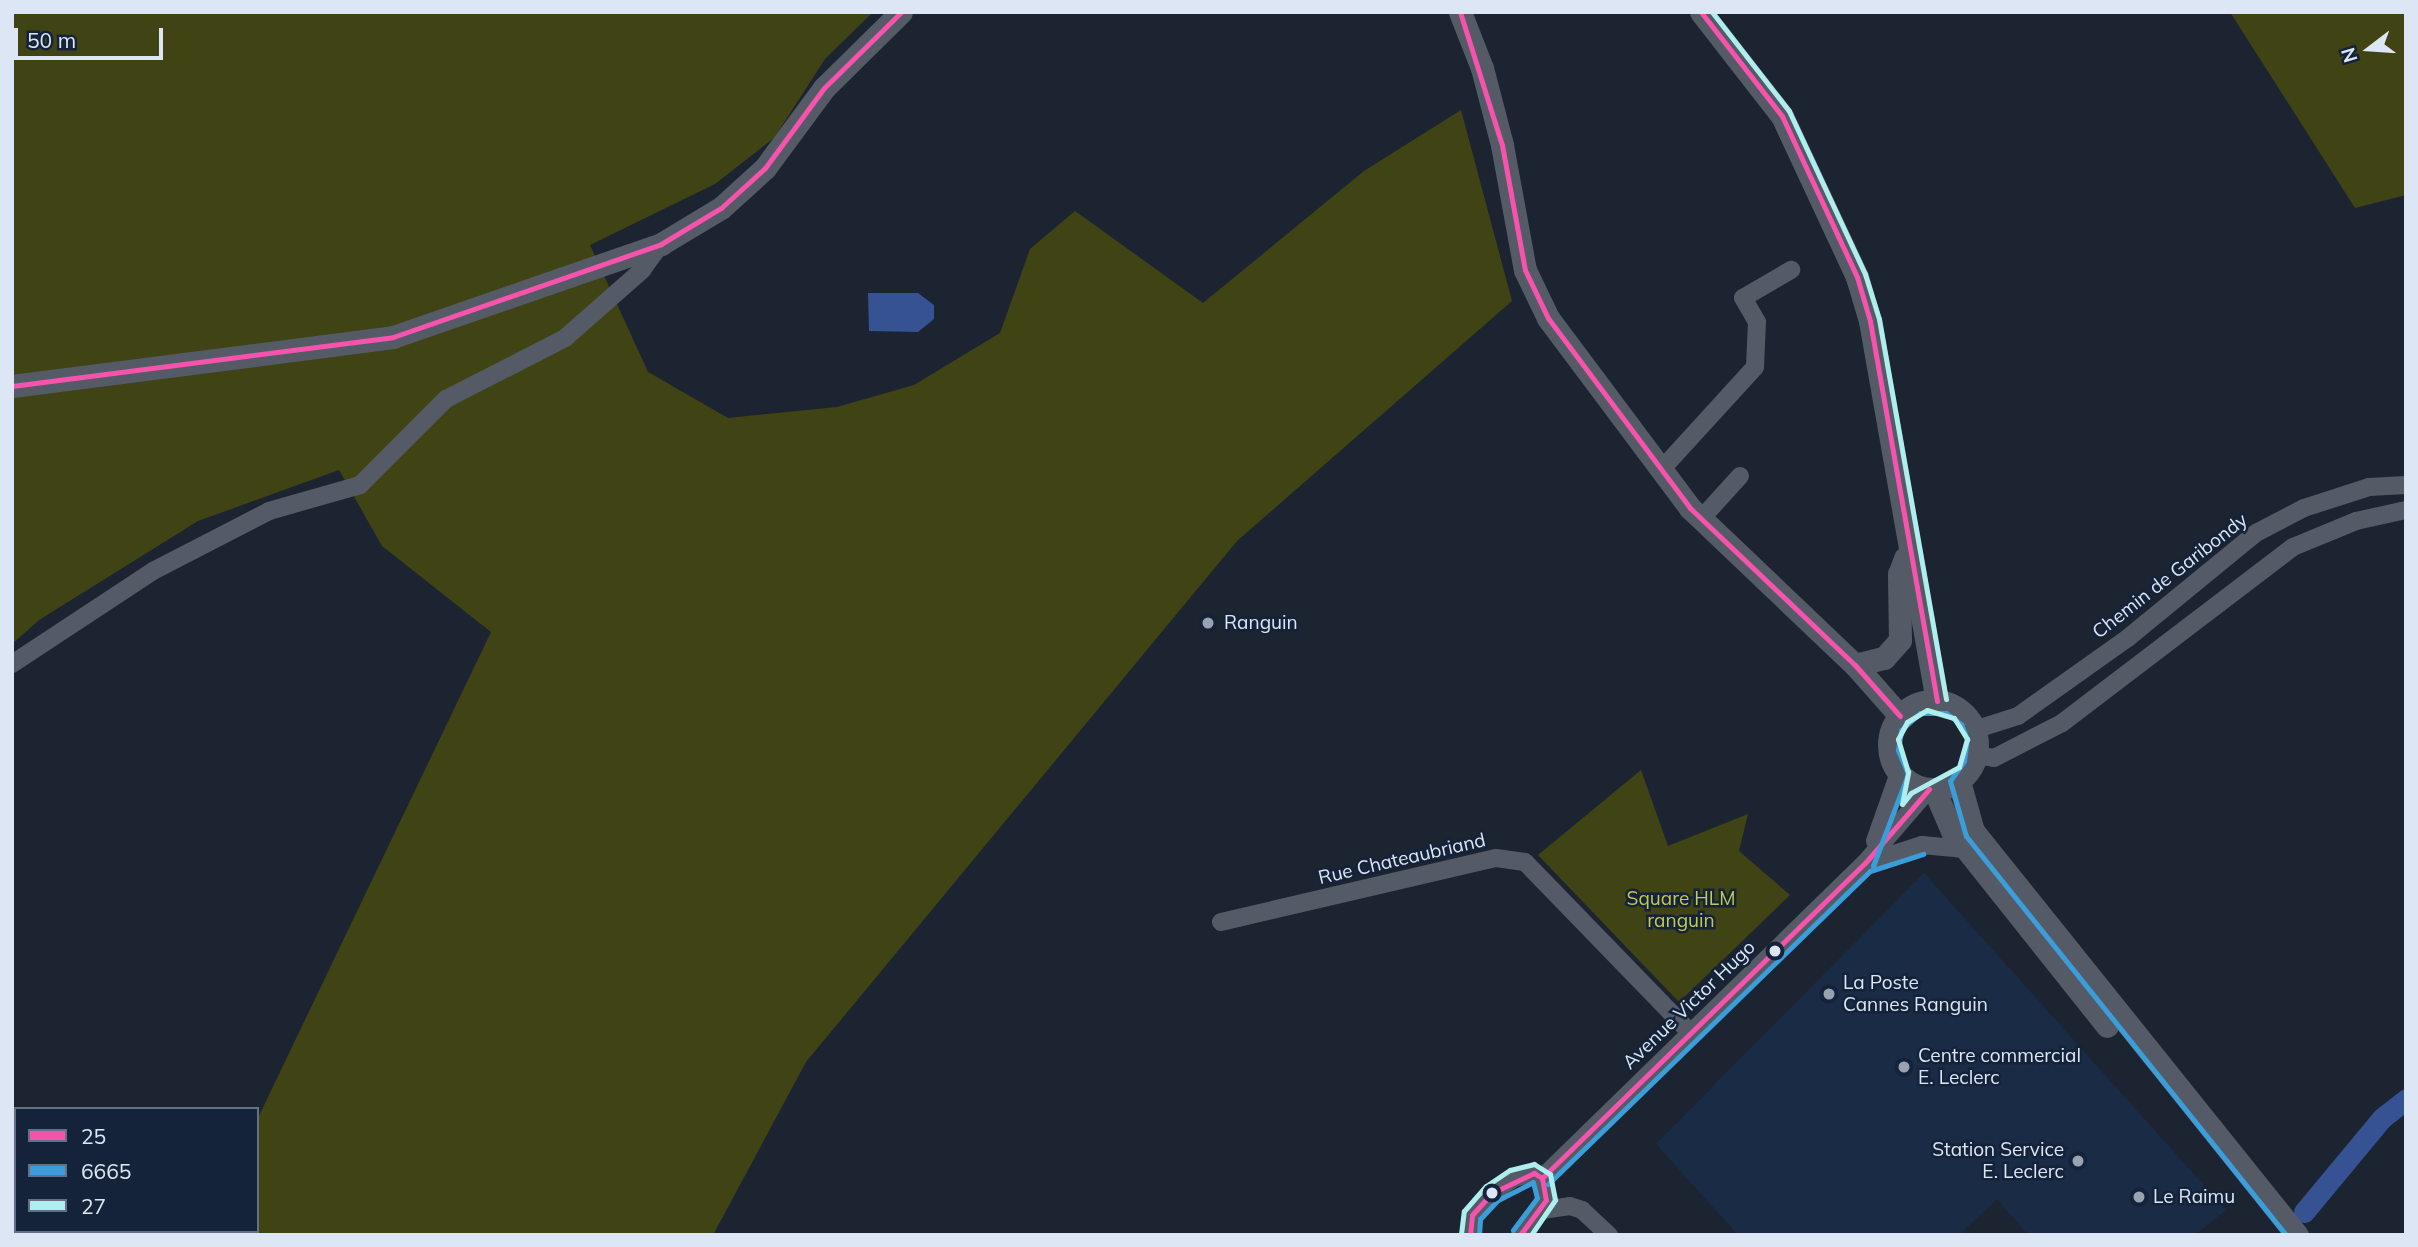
<!DOCTYPE html>
<html>
<head>
<meta charset="utf-8">
<style>
  body { margin:0 }
  #map { position:relative; width:2418px; height:1247px; overflow:hidden; background:#1c2431; font-family:Mulish,sans-serif }
  div>[style] { position:absolute }
  .built>* { inset:0; background:#1a2b45 }
  .green>* { inset:0; background:#404414 }
  .water>* { inset:0; background:#375292 }
  .canal>* { height:21px; margin:-10.5px; padding:0 10.5px; transform-origin:10.5px; border-radius:10.5px; background:#375292 }
  .street>* { height:18px; margin:-9px; padding:0 9px; transform-origin:9px; border-radius:9px; background:#545b66 }
  .secondary>* { height:23px; margin:-11.5px; padding:0 11.5px; transform-origin:11.5px; border-radius:11.5px; background:#545b66 }
  .secondary>.ring { margin:-11.5px; padding:0; box-sizing:content-box; background:none; border:23px solid #545b66; border-radius:50% }
  .bus-1>* { height:5px; margin:-2.5px; padding:0 2.5px; transform-origin:2.5px; border-radius:2.5px; background:#f653ac }
  .bus-2>* { height:5px; margin:-2.5px; padding:0 2.5px; transform-origin:2.5px; border-radius:2.5px; background:#3b9dda }
  .bus-3>* { height:5px; margin:-2.5px; padding:0 2.5px; transform-origin:2.5px; border-radius:2.5px; background:#afeeee }
  .dots>* { width:19px; height:19px; translate:-50% -50%; box-sizing:border-box; border:4px solid #142339; border-radius:50% }
  span { translate:-50% -50%; white-space:nowrap; text-align:center; line-height:1.15; -webkit-text-stroke:5px #142339; paint-order:stroke }
  .street-label { font-size:19px; color:#dce6f5 }
  .poi-label { font-size:19px; color:#dce6f5 }
  .left { translate:0 -50%; text-align:left }
  .right { translate:-100% -50%; text-align:right }
  .park-label { font-size:19px; color:#c3ca4f }
  .frame { position:absolute; inset:0; border:14px solid #dce6f5; pointer-events:none }
  .legend { position:absolute; left:14px; top:1107px; width:245px; height:126px; box-sizing:border-box; background:#142339; border:2px solid #647184; margin:0; padding:9px 12px; list-style:none; font-size:21px; color:#dce6f5 }
  .legend li { display:flex; align-items:center; gap:14px; height:35px }
  .legend b { width:35px; border:2px solid #647184 }
  .north { position:absolute; left:2334px; top:14px; width:70px; height:70px; -webkit-text-stroke:5px #142339; paint-order:stroke; rotate:253deg; font-size:19px; font-weight:700; line-height:28px; text-align:center; color:#dce6f5 }
  .north::after { content:''; display:block; margin:auto; width:24px; height:32px; background:#dce6f5; clip-path:polygon(50% 0,100% 100%,50% 72%,0 100%) }
  .scale { position:absolute; left:14px; top:28px; width:149px; height:32px; box-sizing:border-box; border:4px solid #dce6f5; border-top:0; padding-left:9px; font-size:21px; line-height:24px; white-space:nowrap; color:#dce6f5; -webkit-text-stroke:5px #142339; paint-order:stroke }
</style>
</head>
<body>
<div id="map">
  <div class="built">
    <i style="clip-path:polygon(1924px 873px,2226px 1210px,2195px 1235px,2028px 1235px,1997px 1199px,1959px 1235px,1738px 1235px,1656px 1144px)"></i>
  </div>
  <div class="green">
    <i style="clip-path:polygon(12px 12px,873px 12px,825px 59px,774px 138px,715px 184px,590px 245px,648px 372px,728px 418px,837px 407px,914px 385px,1000px 333px,1030px 249px,1075px 211px,1203px 303px,1364px 171px,1461px 110px,1512px 301px,1237px 541px,806px 1062px,713px 1235px,203px 1235px,257px 1231px,257px 1120px,491px 632px,382px 546px,339px 470px,198px 521px,39px 620px,12px 644px)"></i>
    <i style="clip-path:polygon(2230px 12px,2406px 12px,2406px 195px,2355px 208px)"></i>
    <i style="clip-path:polygon(1641px 770px,1668px 846px,1748px 814px,1739px 851px,1790px 895px,1679px 1002px,1538px 855px)"></i>
  </div>
  <div class="water">
    <i style="clip-path:polygon(868px 293px,918px 293px,934px 305px,934px 319px,918px 332px,869px 331px)"></i>
  </div>
  <div class="canal">
    <i style="left:2304px;top:1212px;width:122px;rotate:-50.3deg"></i>
    <i style="left:2382px;top:1118px;width:31px;rotate:-38deg"></i>
  </div>
  <div class="street">
    <i style="left:1661px;top:470px;width:139px;rotate:-47.6deg"></i>
    <i style="left:1755px;top:367px;width:45px;rotate:-87.5deg"></i>
    <i style="left:1757px;top:322px;width:28px;rotate:-120deg"></i>
    <i style="left:1743px;top:298px;width:56px;rotate:-30.3deg"></i>
    <i style="left:1701px;top:519px;width:58px;rotate:-47.8deg"></i>
    <i style="left:12px;top:664px;width:169px;rotate:-33.4deg"></i>
    <i style="left:153px;top:571px;width:131px;rotate:-27.3deg"></i>
    <i style="left:269px;top:511px;width:95px;rotate:-15.9deg"></i>
    <i style="left:360px;top:485px;width:122px;rotate:-45deg"></i>
    <i style="left:446px;top:399px;width:134px;rotate:-27.1deg"></i>
    <i style="left:565px;top:338px;width:103px;rotate:-41.4deg"></i>
    <i style="left:642px;top:270px;width:32px;rotate:-54deg"></i>
    <i style="left:1974px;top:730px;width:46px;rotate:-17.7deg"></i>
    <i style="left:2018px;top:716px;width:136px;rotate:-35.4deg"></i>
    <i style="left:2129px;top:637px;width:164px;rotate:-39.3deg"></i>
    <i style="left:2256px;top:533px;width:54px;rotate:-27.5deg"></i>
    <i style="left:2304px;top:508px;width:68px;rotate:-17.9deg"></i>
    <i style="left:2369px;top:487px;width:37px;rotate:-3deg"></i>
    <i style="left:1976px;top:755px;width:18px;rotate:9deg"></i>
    <i style="left:1994px;top:758px;width:76px;rotate:-27.2deg"></i>
    <i style="left:2062px;top:723px;width:290px;rotate:-37.3deg"></i>
    <i style="left:2293px;top:547px;width:68px;rotate:-22.4deg"></i>
    <i style="left:2356px;top:521px;width:51px;rotate:-12.4deg"></i>
    <i style="left:1875px;top:841px;width:72px;rotate:-70.6deg"></i>
    <i style="left:1869px;top:862px;width:56px;rotate:-17.8deg"></i>
    <i style="left:1922px;top:845px;width:43px;rotate:5.3deg"></i>
    <i style="left:1221px;top:922px;width:282px;rotate:-13.1deg"></i>
    <i style="left:1496px;top:858px;width:29px;rotate:8deg"></i>
    <i style="left:1525px;top:862px;width:238px;rotate:45.9deg"></i>
    <i style="left:1542px;top:1178px;width:451px;rotate:-44.3deg"></i>
    <i style="left:1865px;top:863px;width:98px;rotate:-49.1deg"></i>
    <i style="left:1542px;top:1210px;width:28px;rotate:-8deg"></i>
    <i style="left:1570px;top:1206px;width:13px;rotate:18deg"></i>
    <i style="left:1582px;top:1210px;width:37px;rotate:43deg"></i>
    <i style="left:1470px;top:1235px;width:20px;rotate:-84deg"></i>
    <i style="left:1472px;top:1215px;width:30px;rotate:-48deg"></i>
    <i style="left:1492px;top:1193px;width:27px;rotate:-34deg"></i>
    <i style="left:1514px;top:1178px;width:21px;rotate:-14deg"></i>
    <i style="left:1534px;top:1173px;width:9px;rotate:32deg"></i>
    <i style="left:1542px;top:1178px;width:22px;rotate:80deg"></i>
    <i style="left:1546px;top:1200px;width:44px;rotate:126.6deg"></i>
  </div>
  <div class="secondary">
    <i style="left:1460px;top:12px;width:60px;rotate:68.6deg"></i>
    <i style="left:1482px;top:68px;width:80px;rotate:75.4deg"></i>
    <i style="left:1502px;top:145px;width:127px;rotate:79.6deg"></i>
    <i style="left:1525px;top:270px;width:53px;rotate:64.4deg"></i>
    <i style="left:1548px;top:318px;width:237px;rotate:53.2deg"></i>
    <i style="left:1690px;top:508px;width:228px;rotate:43.6deg"></i>
    <i style="left:1855px;top:665px;width:68px;rotate:48.6deg"></i>
    <i style="left:1701px;top:12px;width:132px;rotate:52.1deg"></i>
    <i style="left:1782px;top:116px;width:178px;rotate:65deg"></i>
    <i style="left:1857px;top:277px;width:46px;rotate:73.5deg"></i>
    <i style="left:1870px;top:321px;width:386px;rotate:80deg"></i>
    <i style="left:12px;top:386px;width:384px;rotate:-7.3deg"></i>
    <i style="left:393px;top:337px;width:284px;rotate:-19.1deg"></i>
    <i style="left:661px;top:244px;width:70px;rotate:-31deg"></i>
    <i style="left:721px;top:208px;width:59px;rotate:-42.3deg"></i>
    <i style="left:765px;top:168px;width:99px;rotate:-53.6deg"></i>
    <i style="left:824px;top:88px;width:108px;rotate:-44.6deg"></i>
    <i style="left:1855px;top:665px;width:30px;rotate:-14deg"></i>
    <i style="left:1884px;top:658px;width:24px;rotate:-48deg"></i>
    <i style="left:1900px;top:640px;width:66px;rotate:-90.9deg"></i>
    <i style="left:1899px;top:574px;width:17px;rotate:-69deg"></i>
    <i class="ring" style="left:1889px;top:701px;width:65px;height:65px"></i>
    <i style="left:1959px;top:781px;width:52px;rotate:74.4deg"></i>
    <i style="left:1973px;top:831px;width:518px;rotate:51.27deg"></i>
    <i style="left:1934px;top:789px;width:46px;rotate:66.8deg"></i>
    <i style="left:1952px;top:831px;width:249px;rotate:51.5deg"></i>
  </div>
  <div class="bus-1">
    <i style="left:1460px;top:12px;width:139px;rotate:72.5deg"></i>
    <i style="left:1502px;top:145px;width:127px;rotate:79.6deg"></i>
    <i style="left:1525px;top:270px;width:53px;rotate:64.4deg"></i>
    <i style="left:1548px;top:318px;width:237px;rotate:53.2deg"></i>
    <i style="left:1690px;top:508px;width:228px;rotate:43.6deg"></i>
    <i style="left:1855px;top:665px;width:68px;rotate:48.6deg"></i>
    <i style="left:1701px;top:12px;width:132px;rotate:52.1deg"></i>
    <i style="left:1782px;top:116px;width:178px;rotate:65deg"></i>
    <i style="left:1857px;top:277px;width:46px;rotate:73.5deg"></i>
    <i style="left:1870px;top:321px;width:386px;rotate:80deg"></i>
    <i style="left:12px;top:386px;width:384px;rotate:-7.3deg"></i>
    <i style="left:393px;top:337px;width:284px;rotate:-19.1deg"></i>
    <i style="left:661px;top:244px;width:70px;rotate:-31deg"></i>
    <i style="left:721px;top:208px;width:59px;rotate:-42.3deg"></i>
    <i style="left:765px;top:168px;width:99px;rotate:-53.6deg"></i>
    <i style="left:824px;top:88px;width:108px;rotate:-44.6deg"></i>
    <i style="left:1542px;top:1178px;width:451px;rotate:-44.3deg"></i>
    <i style="left:1865px;top:863px;width:98px;rotate:-49.1deg"></i>
    <i style="left:1470px;top:1235px;width:20px;rotate:-84deg"></i>
    <i style="left:1472px;top:1215px;width:30px;rotate:-48deg"></i>
    <i style="left:1492px;top:1193px;width:47px;rotate:-25.5deg"></i>
    <i style="left:1534px;top:1173px;width:9px;rotate:32deg"></i>
    <i style="left:1542px;top:1178px;width:22px;rotate:80deg"></i>
    <i style="left:1546px;top:1200px;width:44px;rotate:126.6deg"></i>
  </div>
  <div class="bus-2">
    <i style="left:1873px;top:866px;width:98px;rotate:-69.2deg"></i>
    <i style="left:1908px;top:774px;width:26px;rotate:-113deg"></i>
    <i style="left:1898px;top:750px;width:20px;rotate:-81deg"></i>
    <i style="left:1901px;top:730px;width:25px;rotate:-42deg"></i>
    <i style="left:1920px;top:713px;width:26px"></i>
    <i style="left:1946px;top:713px;width:19px;rotate:36deg"></i>
    <i style="left:1961px;top:724px;width:16px;rotate:68deg"></i>
    <i style="left:1967px;top:739px;width:22px;rotate:98deg"></i>
    <i style="left:1964px;top:761px;width:24px;rotate:125deg"></i>
    <i style="left:1950px;top:781px;width:57px;rotate:73.8deg"></i>
    <i style="left:1966px;top:836px;width:511px;rotate:51.27deg"></i>
    <i style="left:1548px;top:1184px;width:449px;rotate:-44.2deg"></i>
    <i style="left:1870px;top:871px;width:56px;rotate:-17.8deg"></i>
    <i style="left:1479px;top:1235px;width:16px;rotate:-86deg"></i>
    <i style="left:1480px;top:1219px;width:26px;rotate:-47deg"></i>
    <i style="left:1498px;top:1200px;width:39px;rotate:-27deg"></i>
    <i style="left:1533px;top:1182px;width:16px;rotate:76deg"></i>
    <i style="left:1537px;top:1198px;width:40px;rotate:127deg"></i>
  </div>
  <div class="bus-3">
    <i style="left:1712px;top:12px;width:125px;rotate:52.1deg"></i>
    <i style="left:1789px;top:111px;width:180px;rotate:65deg"></i>
    <i style="left:1865px;top:274px;width:47px;rotate:72.7deg"></i>
    <i style="left:1879px;top:319px;width:386px;rotate:80deg"></i>
    <i style="left:1927px;top:710px;width:28px;rotate:17deg"></i>
    <i style="left:1954px;top:718px;width:25px;rotate:58deg"></i>
    <i style="left:1967px;top:739px;width:29px;rotate:106deg"></i>
    <i style="left:1959px;top:767px;width:55px;rotate:151.6deg"></i>
    <i style="left:1911px;top:793px;width:14px;rotate:129deg"></i>
    <i style="left:1902px;top:804px;width:33px;rotate:-79deg"></i>
    <i style="left:1908px;top:772px;width:34px;rotate:-107deg"></i>
    <i style="left:1898px;top:739px;width:19px;rotate:-62deg"></i>
    <i style="left:1907px;top:722px;width:23px;rotate:-31deg"></i>
    <i style="left:1461px;top:1234px;width:23px;rotate:-83deg"></i>
    <i style="left:1464px;top:1211px;width:33px;rotate:-49deg"></i>
    <i style="left:1486px;top:1186px;width:29px;rotate:-34deg"></i>
    <i style="left:1510px;top:1170px;width:25px;rotate:-14deg"></i>
    <i style="left:1534px;top:1164px;width:19px;rotate:32deg"></i>
    <i style="left:1550px;top:1174px;width:26px;rotate:79deg"></i>
    <i style="left:1555px;top:1200px;width:42px;rotate:124.4deg"></i>
  </div>
  <div class="dots">
    <i style="left:1208px;top:623px;background:#99a2b0"></i>
    <i style="left:1775px;top:951px;background:#dce6f5"></i>
    <i style="left:1829px;top:994px;background:#99a2b0"></i>
    <i style="left:1904px;top:1067px;background:#99a2b0"></i>
    <i style="left:2078px;top:1161px;background:#99a2b0"></i>
    <i style="left:1492px;top:1193px;background:#dce6f5"></i>
    <i style="left:2139px;top:1197px;background:#99a2b0"></i>
  </div>
  <div class="street-label">
    <span style="left:2170px;top:576px;rotate:-38deg">Chemin de Garibondy</span>
    <span style="left:1402px;top:859px;rotate:-13deg">Rue Chateaubriand</span>
    <span style="left:1689px;top:1005px;rotate:-44deg">Avenue Victor Hugo</span>
  </div>
  <div class="poi-label">
    <span class="left" style="left:1224px;top:623px">Ranguin</span>
    <span class="left" style="left:1843px;top:994px">La Poste<br>Cannes Ranguin</span>
    <span class="left" style="left:1918px;top:1067px">Centre commercial<br>E. Leclerc</span>
    <span class="right" style="left:2064px;top:1161px">Station Service<br>E. Leclerc</span>
    <span class="left" style="left:2153px;top:1197px">Le Raimu</span>
  </div>
  <div class="park-label">
    <span style="left:1681px;top:910px">Square HLM<br>ranguin</span>
  </div>
  <div class="frame"></div>
  <ul class="legend">
  <li><b style="height:9px;background:#f653ac"></b>25</li>
  <li><b style="height:9px;background:#3b9dda"></b>6665</li>
  <li><b style="height:9px;background:#afeeee"></b>27</li>
  </ul>
  <div class="north">N</div>
  <div class="scale">50 m</div>
</div>
</body>
</html>
